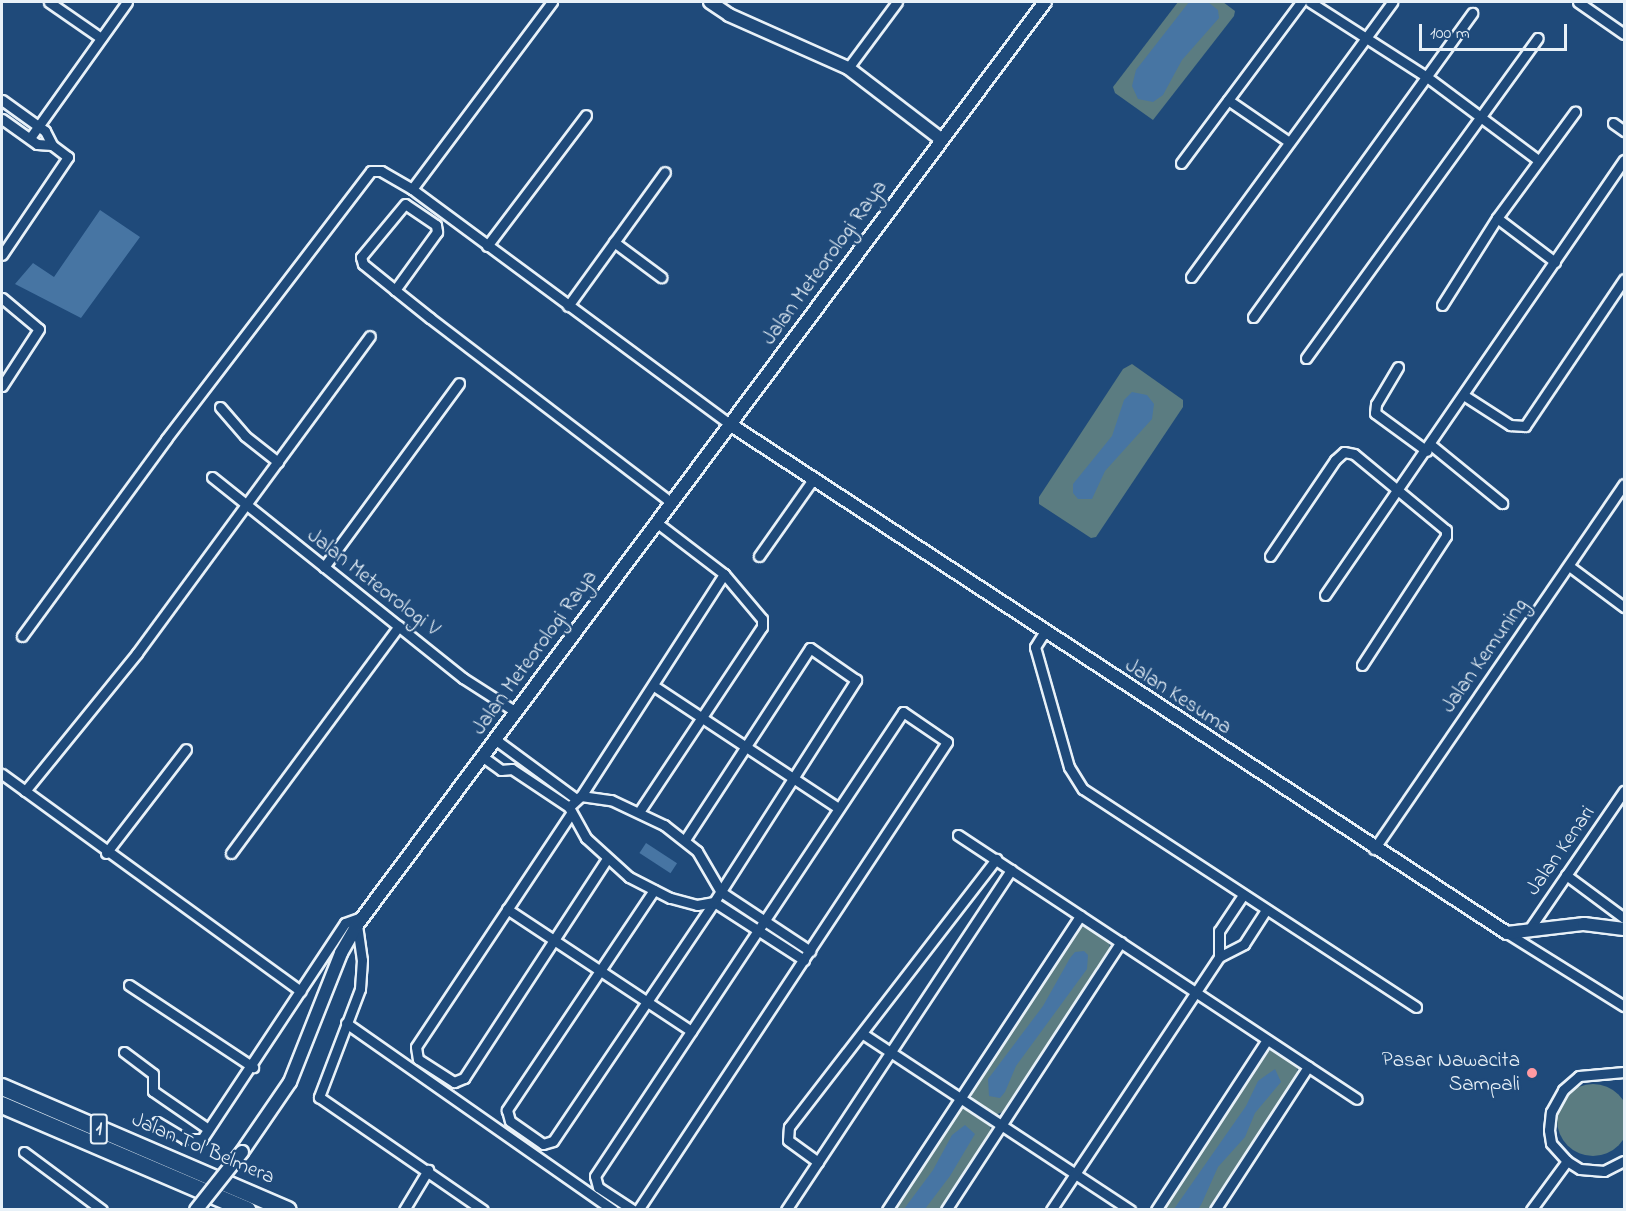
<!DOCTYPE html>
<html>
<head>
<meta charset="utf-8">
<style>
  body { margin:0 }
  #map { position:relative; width:1626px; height:1211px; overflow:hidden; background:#1f4a7a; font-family:"Indie Flower",sans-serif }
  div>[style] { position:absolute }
  .green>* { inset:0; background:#5b7c81 }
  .round { border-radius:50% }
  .water>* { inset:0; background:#4775a3; transform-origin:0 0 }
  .roads { filter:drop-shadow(2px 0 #e8f1f8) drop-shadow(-2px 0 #e8f1f8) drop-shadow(0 2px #e8f1f8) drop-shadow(0 -2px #e8f1f8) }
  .street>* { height:9px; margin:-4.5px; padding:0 4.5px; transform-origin:4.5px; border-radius:4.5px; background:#1f4a7a }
  .secondary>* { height:12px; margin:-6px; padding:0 6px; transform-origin:6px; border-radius:6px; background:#1f4a7a }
  .highway>* { height:16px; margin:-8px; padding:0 8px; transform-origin:8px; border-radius:8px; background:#1f4a7a }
  .bridges { filter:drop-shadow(2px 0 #e8f1f8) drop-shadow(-2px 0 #e8f1f8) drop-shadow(0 2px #e8f1f8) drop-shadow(0 -2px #e8f1f8) }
  .secondary-bridge>* { height:12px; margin:-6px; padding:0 6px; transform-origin:6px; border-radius:6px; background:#1f4a7a }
  .dots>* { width:16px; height:16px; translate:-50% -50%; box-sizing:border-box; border:3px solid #1f4a7a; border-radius:50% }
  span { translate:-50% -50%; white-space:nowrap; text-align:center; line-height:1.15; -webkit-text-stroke:5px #1f4a7a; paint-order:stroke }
  .shield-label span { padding:2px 4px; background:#1f4a7a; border:2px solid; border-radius:4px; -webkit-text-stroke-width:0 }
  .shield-label { font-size:20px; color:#e8f1f8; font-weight:700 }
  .street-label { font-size:21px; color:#e8f1f8 }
  .poi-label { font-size:21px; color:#e8f1f8 }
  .right { translate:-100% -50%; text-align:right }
  .frame { position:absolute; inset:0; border:3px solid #e8f1f8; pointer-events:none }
  .scale { position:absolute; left:1419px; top:24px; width:148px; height:27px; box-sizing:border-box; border:3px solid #e8f1f8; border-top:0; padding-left:8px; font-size:18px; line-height:21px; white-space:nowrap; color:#e8f1f8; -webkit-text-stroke:4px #1f4a7a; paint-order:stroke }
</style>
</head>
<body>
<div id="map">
  <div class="green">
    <i style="clip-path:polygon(1178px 2px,1223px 2px,1235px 11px,1234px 16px,1153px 120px,1115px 93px,1113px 87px)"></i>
    <i style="clip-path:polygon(1132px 364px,1183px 400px,1183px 407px,1096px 537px,1091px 538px,1039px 504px,1039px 497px,1123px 369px)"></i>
    <i style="clip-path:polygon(1086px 926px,1109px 940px,1110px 949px,1003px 1112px,995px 1115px,972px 1099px,971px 1092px,1078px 929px)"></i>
    <i style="clip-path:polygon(1274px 1049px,1298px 1065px,1297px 1074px,1208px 1209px,1162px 1210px,1266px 1052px)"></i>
    <i class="round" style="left:1557px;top:1084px;width:72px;height:72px"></i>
    <i style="clip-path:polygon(966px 1108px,990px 1124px,991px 1133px,941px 1209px,893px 1210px,958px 1111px)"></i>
  </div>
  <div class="water">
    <i style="clip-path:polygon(1189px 2px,1208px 2px,1218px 10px,1219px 18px,1182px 60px,1163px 95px,1153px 102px,1138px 99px,1132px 86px,1136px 70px)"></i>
    <i style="clip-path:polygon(100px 210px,140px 237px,81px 318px,15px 284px,33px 263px,54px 277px)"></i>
    <i style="clip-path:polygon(1132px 392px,1147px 395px,1154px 404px,1152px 419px,1105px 471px,1092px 499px,1078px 499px,1073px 493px,1073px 484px,1112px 436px,1124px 400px)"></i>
    <i style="left:646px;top:843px;width:37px;height:12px;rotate:33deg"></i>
    <i style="clip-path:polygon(1084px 951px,1088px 955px,1087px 969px,1016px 1066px,1005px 1092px,1000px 1098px,989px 1096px,988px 1079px,1043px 1006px,1070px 958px,1075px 952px)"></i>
    <i style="clip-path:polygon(1275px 1069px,1281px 1082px,1255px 1113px,1245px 1137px,1218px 1167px,1201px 1205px,1198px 1209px,1174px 1209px,1246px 1106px,1258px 1081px)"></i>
    <i style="clip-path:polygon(965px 1125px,975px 1134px,950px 1176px,925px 1209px,904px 1209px,933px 1170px,952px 1135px)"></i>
  </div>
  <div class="roads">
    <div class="street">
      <i style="left:49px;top:2px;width:63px;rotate:34.7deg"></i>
      <i style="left:1310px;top:2px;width:139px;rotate:32.7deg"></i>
      <i style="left:1427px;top:77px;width:139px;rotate:36.8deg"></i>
      <i style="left:1578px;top:2px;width:56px;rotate:34.8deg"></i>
      <i style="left:848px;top:68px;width:82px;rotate:-53.4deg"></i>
      <i style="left:2px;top:100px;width:53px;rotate:35.8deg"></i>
      <i style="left:45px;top:131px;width:16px;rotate:63deg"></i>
      <i style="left:1228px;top:100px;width:74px;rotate:34.5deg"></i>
      <i style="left:2px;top:119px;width:43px;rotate:35.5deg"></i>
      <i style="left:37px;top:144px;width:15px;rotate:4deg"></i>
      <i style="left:52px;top:145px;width:20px;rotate:37deg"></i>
      <i style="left:68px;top:157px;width:118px;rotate:124deg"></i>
      <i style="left:1613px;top:123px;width:14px;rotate:36deg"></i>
      <i style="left:30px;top:138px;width:167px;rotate:-54.5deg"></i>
      <i style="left:1181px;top:163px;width:201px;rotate:-53.3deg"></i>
      <i style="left:412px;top:189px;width:234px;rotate:-53.2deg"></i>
      <i style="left:614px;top:242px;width:59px;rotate:36.7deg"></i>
      <i style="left:487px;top:246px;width:164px;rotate:-52.9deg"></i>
      <i style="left:1555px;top:262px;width:73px;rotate:-142.8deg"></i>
      <i style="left:1497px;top:218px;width:132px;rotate:-53.7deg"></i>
      <i style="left:1191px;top:277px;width:341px;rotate:-53.8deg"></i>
      <i style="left:395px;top:290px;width:72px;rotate:-54.1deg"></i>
      <i style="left:437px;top:232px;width:7px;rotate:-98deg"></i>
      <i style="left:436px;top:225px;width:37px;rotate:-146deg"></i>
      <i style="left:405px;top:204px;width:69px;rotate:129.7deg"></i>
      <i style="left:361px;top:257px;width:7px;rotate:74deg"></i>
      <i style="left:363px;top:264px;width:41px;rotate:39.1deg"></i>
      <i style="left:395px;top:290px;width:45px;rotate:38.7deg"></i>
      <i style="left:430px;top:318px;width:303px;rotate:37.4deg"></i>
      <i style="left:2px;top:298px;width:48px;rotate:40deg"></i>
      <i style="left:39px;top:329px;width:68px;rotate:123deg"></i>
      <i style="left:1442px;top:305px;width:103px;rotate:-57.7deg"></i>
      <i style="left:568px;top:306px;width:165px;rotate:-54.1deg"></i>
      <i style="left:1253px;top:317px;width:375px;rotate:-54.2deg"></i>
      <i style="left:1306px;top:358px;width:395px;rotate:-54.1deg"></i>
      <i style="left:1398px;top:367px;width:43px;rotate:120.7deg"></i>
      <i style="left:1376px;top:404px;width:9px;rotate:96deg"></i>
      <i style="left:1375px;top:413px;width:64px;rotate:36.2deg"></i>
      <i style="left:1465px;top:396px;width:54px;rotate:32.8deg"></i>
      <i style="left:1510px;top:425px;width:15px;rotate:4deg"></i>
      <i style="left:1525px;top:426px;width:177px;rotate:-56deg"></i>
      <i style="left:220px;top:407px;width:38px;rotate:49deg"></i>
      <i style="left:245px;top:436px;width:42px;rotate:38.2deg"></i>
      <i style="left:1431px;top:445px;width:92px;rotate:39.2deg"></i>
      <i style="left:212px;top:477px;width:322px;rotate:38.7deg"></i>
      <i style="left:463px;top:678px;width:63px;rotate:32.7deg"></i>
      <i style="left:759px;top:556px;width:95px;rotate:-54.8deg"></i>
      <i style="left:1270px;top:556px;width:116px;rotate:-55.9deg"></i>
      <i style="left:1335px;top:460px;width:12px;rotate:-42deg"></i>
      <i style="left:1344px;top:452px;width:10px;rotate:11deg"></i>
      <i style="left:1354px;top:454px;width:119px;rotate:39.6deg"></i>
      <i style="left:1446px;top:530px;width:6px;rotate:90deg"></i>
      <i style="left:1446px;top:536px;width:154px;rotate:123.1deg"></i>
      <i style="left:1569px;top:566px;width:69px;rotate:36.7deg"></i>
      <i style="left:324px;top:567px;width:228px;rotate:-53.7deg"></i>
      <i style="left:1325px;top:595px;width:528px;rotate:-55.5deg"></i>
      <i style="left:1045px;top:631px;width:19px;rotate:122deg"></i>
      <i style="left:1035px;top:647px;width:125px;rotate:74.2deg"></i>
      <i style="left:1069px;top:767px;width:26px;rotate:58deg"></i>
      <i style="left:1083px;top:789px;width:398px;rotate:33.2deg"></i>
      <i style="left:22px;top:636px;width:244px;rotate:-53.8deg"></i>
      <i style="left:166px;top:439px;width:337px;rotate:-52.6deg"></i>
      <i style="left:371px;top:171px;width:10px"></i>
      <i style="left:381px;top:171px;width:36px;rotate:30deg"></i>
      <i style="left:412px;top:189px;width:397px;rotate:36.5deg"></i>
      <i style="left:654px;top:686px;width:221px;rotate:33.5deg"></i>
      <i style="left:496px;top:740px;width:98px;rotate:36.3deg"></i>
      <i style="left:483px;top:757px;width:22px;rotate:36deg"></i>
      <i style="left:501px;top:770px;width:11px;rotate:-5deg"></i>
      <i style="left:512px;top:769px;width:69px;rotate:33.7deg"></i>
      <i style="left:2px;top:774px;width:369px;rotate:36deg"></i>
      <i style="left:25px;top:791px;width:178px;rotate:-50.9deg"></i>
      <i style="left:137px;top:653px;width:393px;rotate:-53.7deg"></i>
      <i style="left:581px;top:796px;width:264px;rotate:-57.2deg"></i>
      <i style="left:639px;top:812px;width:222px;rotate:-56.4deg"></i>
      <i style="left:762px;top:627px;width:8px;rotate:-90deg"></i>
      <i style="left:762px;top:619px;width:59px;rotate:-130.2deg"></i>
      <i style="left:724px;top:574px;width:86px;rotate:-142.6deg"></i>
      <i style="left:570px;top:815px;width:278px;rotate:123.6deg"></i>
      <i style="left:416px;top:1047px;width:12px;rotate:81deg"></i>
      <i style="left:418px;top:1059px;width:43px;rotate:32.6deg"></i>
      <i style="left:454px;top:1082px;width:11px;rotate:-22deg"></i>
      <i style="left:464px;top:1078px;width:260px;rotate:-56.9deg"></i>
      <i style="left:958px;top:835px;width:478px;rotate:33.5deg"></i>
      <i style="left:1374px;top:849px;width:442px;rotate:-55.6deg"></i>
      <i style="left:106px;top:853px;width:131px;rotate:-52.4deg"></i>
      <i style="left:231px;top:853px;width:282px;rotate:-53.5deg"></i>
      <i style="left:1566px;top:875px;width:72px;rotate:36.6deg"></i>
      <i style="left:654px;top:890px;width:265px;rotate:123.8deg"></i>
      <i style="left:507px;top:1110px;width:11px;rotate:75deg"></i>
      <i style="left:510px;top:1121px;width:40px;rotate:34.9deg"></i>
      <i style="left:543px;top:1144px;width:10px;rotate:-17deg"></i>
      <i style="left:553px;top:1141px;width:288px;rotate:-56deg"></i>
      <i style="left:714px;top:902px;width:264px;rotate:-57.4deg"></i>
      <i style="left:856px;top:680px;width:56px;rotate:-145.2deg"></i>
      <i style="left:810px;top:648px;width:229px;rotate:123.1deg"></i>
      <i style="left:507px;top:909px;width:221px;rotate:33.5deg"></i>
      <i style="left:357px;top:925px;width:35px;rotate:82deg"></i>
      <i style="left:362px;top:960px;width:29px;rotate:94deg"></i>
      <i style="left:360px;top:989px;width:116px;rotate:110.8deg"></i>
      <i style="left:319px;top:1097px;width:199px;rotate:34.6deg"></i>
      <i style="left:1528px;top:931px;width:170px;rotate:-55.6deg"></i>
      <i style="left:1507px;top:933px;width:138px;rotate:32deg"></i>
      <i style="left:1219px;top:957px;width:26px;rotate:-90deg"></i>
      <i style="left:1219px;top:931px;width:43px;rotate:-56.3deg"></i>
      <i style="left:804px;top:960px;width:107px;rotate:-147.2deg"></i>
      <i style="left:714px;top:902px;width:17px;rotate:170deg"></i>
      <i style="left:697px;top:905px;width:28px;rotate:-165deg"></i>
      <i style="left:670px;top:898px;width:46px;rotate:-152.9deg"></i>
      <i style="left:629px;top:877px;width:58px;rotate:-137.8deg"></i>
      <i style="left:586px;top:838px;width:35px;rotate:-119deg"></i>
      <i style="left:569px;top:807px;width:16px;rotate:-43deg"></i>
      <i style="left:581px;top:796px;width:30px;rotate:8deg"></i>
      <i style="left:611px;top:800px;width:59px;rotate:25.3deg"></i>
      <i style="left:664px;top:825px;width:42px;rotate:38.2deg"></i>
      <i style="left:697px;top:851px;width:48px;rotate:59.7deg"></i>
      <i style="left:721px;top:892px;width:107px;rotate:33.5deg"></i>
      <i style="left:129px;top:985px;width:149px;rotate:33.5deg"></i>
      <i style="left:346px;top:1023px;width:326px;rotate:35deg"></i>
      <i style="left:863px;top:1034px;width:320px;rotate:33.4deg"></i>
      <i style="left:124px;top:1052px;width:36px;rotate:37deg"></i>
      <i style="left:153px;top:1074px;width:17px;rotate:90deg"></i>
      <i style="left:153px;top:1091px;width:67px;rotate:34.6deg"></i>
      <i style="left:157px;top:1122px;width:33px;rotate:31deg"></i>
      <i style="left:185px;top:1139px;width:17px"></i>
      <i style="left:202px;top:1139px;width:259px;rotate:-56.5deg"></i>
      <i style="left:345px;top:923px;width:20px;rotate:-20deg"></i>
      <i style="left:24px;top:1152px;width:97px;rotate:36.6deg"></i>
      <i style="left:1567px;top:1161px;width:24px;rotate:-132deg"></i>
      <i style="left:1551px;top:1143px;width:13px;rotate:-99deg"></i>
      <i style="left:1549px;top:1130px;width:18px;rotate:-84deg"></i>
      <i style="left:1551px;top:1112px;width:25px;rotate:-61deg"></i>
      <i style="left:1563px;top:1090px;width:21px;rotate:-41deg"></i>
      <i style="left:1579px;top:1076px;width:45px;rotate:-5.1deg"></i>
      <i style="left:818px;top:1162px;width:37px;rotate:-144deg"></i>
      <i style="left:788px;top:1140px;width:13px;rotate:-86deg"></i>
      <i style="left:789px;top:1127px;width:339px;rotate:-52.3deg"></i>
      <i style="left:404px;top:1210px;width:47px;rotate:-59deg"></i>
      <i style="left:633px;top:1210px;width:42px;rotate:-146.7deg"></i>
      <i style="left:598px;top:1187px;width:11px;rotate:-105deg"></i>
      <i style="left:595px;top:1176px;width:557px;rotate:-56.42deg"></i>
      <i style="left:903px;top:712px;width:53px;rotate:34.3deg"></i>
      <i style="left:947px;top:742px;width:561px;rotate:123.44deg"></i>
      <i style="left:786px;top:1210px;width:408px;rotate:-56.5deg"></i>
      <i style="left:887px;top:1210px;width:352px;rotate:-56.7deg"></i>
      <i style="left:946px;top:1210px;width:320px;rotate:-56.9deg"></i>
      <i style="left:1051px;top:1210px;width:304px;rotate:-56.4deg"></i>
      <i style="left:1219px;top:957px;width:28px;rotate:-27deg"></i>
      <i style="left:1244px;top:944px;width:40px;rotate:-57.1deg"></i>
      <i style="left:1156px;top:1210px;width:203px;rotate:-56.9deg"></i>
      <i style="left:1215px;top:1210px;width:171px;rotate:-57deg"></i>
      <i style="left:1531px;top:1210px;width:61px;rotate:-53.7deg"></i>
      <i style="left:1567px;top:1161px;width:15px;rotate:32deg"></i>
      <i style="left:1580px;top:1169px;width:24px;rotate:5deg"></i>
      <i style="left:1604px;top:1171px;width:22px;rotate:-27deg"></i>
    </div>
    <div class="secondary">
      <i style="left:710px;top:2px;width:23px;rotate:34deg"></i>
      <i style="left:729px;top:15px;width:130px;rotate:24deg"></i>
      <i style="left:848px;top:68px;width:117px;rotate:37.4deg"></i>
      <i style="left:731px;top:425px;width:927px;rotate:33.21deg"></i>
      <i style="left:1507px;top:933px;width:78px;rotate:-6.7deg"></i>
      <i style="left:1584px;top:924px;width:40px;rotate:7.1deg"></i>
      <i style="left:242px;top:1152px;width:85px;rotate:-55.6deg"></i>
      <i style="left:290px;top:1082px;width:139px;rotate:-68.4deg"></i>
      <i style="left:341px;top:953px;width:32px;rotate:-60deg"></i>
      <i style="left:357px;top:925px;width:1151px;rotate:-53.3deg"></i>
    </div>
    <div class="highway">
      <i style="left:2px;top:1087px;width:311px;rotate:23.3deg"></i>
      <i style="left:2px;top:1105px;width:267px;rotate:23.2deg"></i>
    </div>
  </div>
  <div class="bridges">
    <div class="secondary-bridge">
      <i style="left:196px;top:1210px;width:74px;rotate:-51.6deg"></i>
    </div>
  </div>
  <div class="dots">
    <i style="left:1532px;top:1073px;background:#ff9aa2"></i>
  </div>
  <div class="shield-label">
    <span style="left:99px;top:1129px">1</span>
  </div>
  <div class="street-label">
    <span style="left:825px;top:263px;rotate:-54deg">Jalan Meteorologi Raya</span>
    <span style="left:373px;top:583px;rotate:38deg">Jalan Meteorologi V</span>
    <span style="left:535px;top:653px;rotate:-54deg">Jalan Meteorologi Raya</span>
    <span style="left:1485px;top:656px;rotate:-55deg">Jalan Kemuning</span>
    <span style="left:1178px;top:697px;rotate:33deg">Jalan Kesuma</span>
    <span style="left:1561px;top:851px;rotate:-55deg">Jalan Kenari</span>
    <span style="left:203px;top:1149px;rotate:23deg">Jalan Tol Belmera</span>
  </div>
  <div class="poi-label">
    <span class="right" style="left:1520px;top:1073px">Pasar Nawacita<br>Sampali</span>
  </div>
  <div class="frame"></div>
  <div class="scale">100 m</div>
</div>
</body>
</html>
